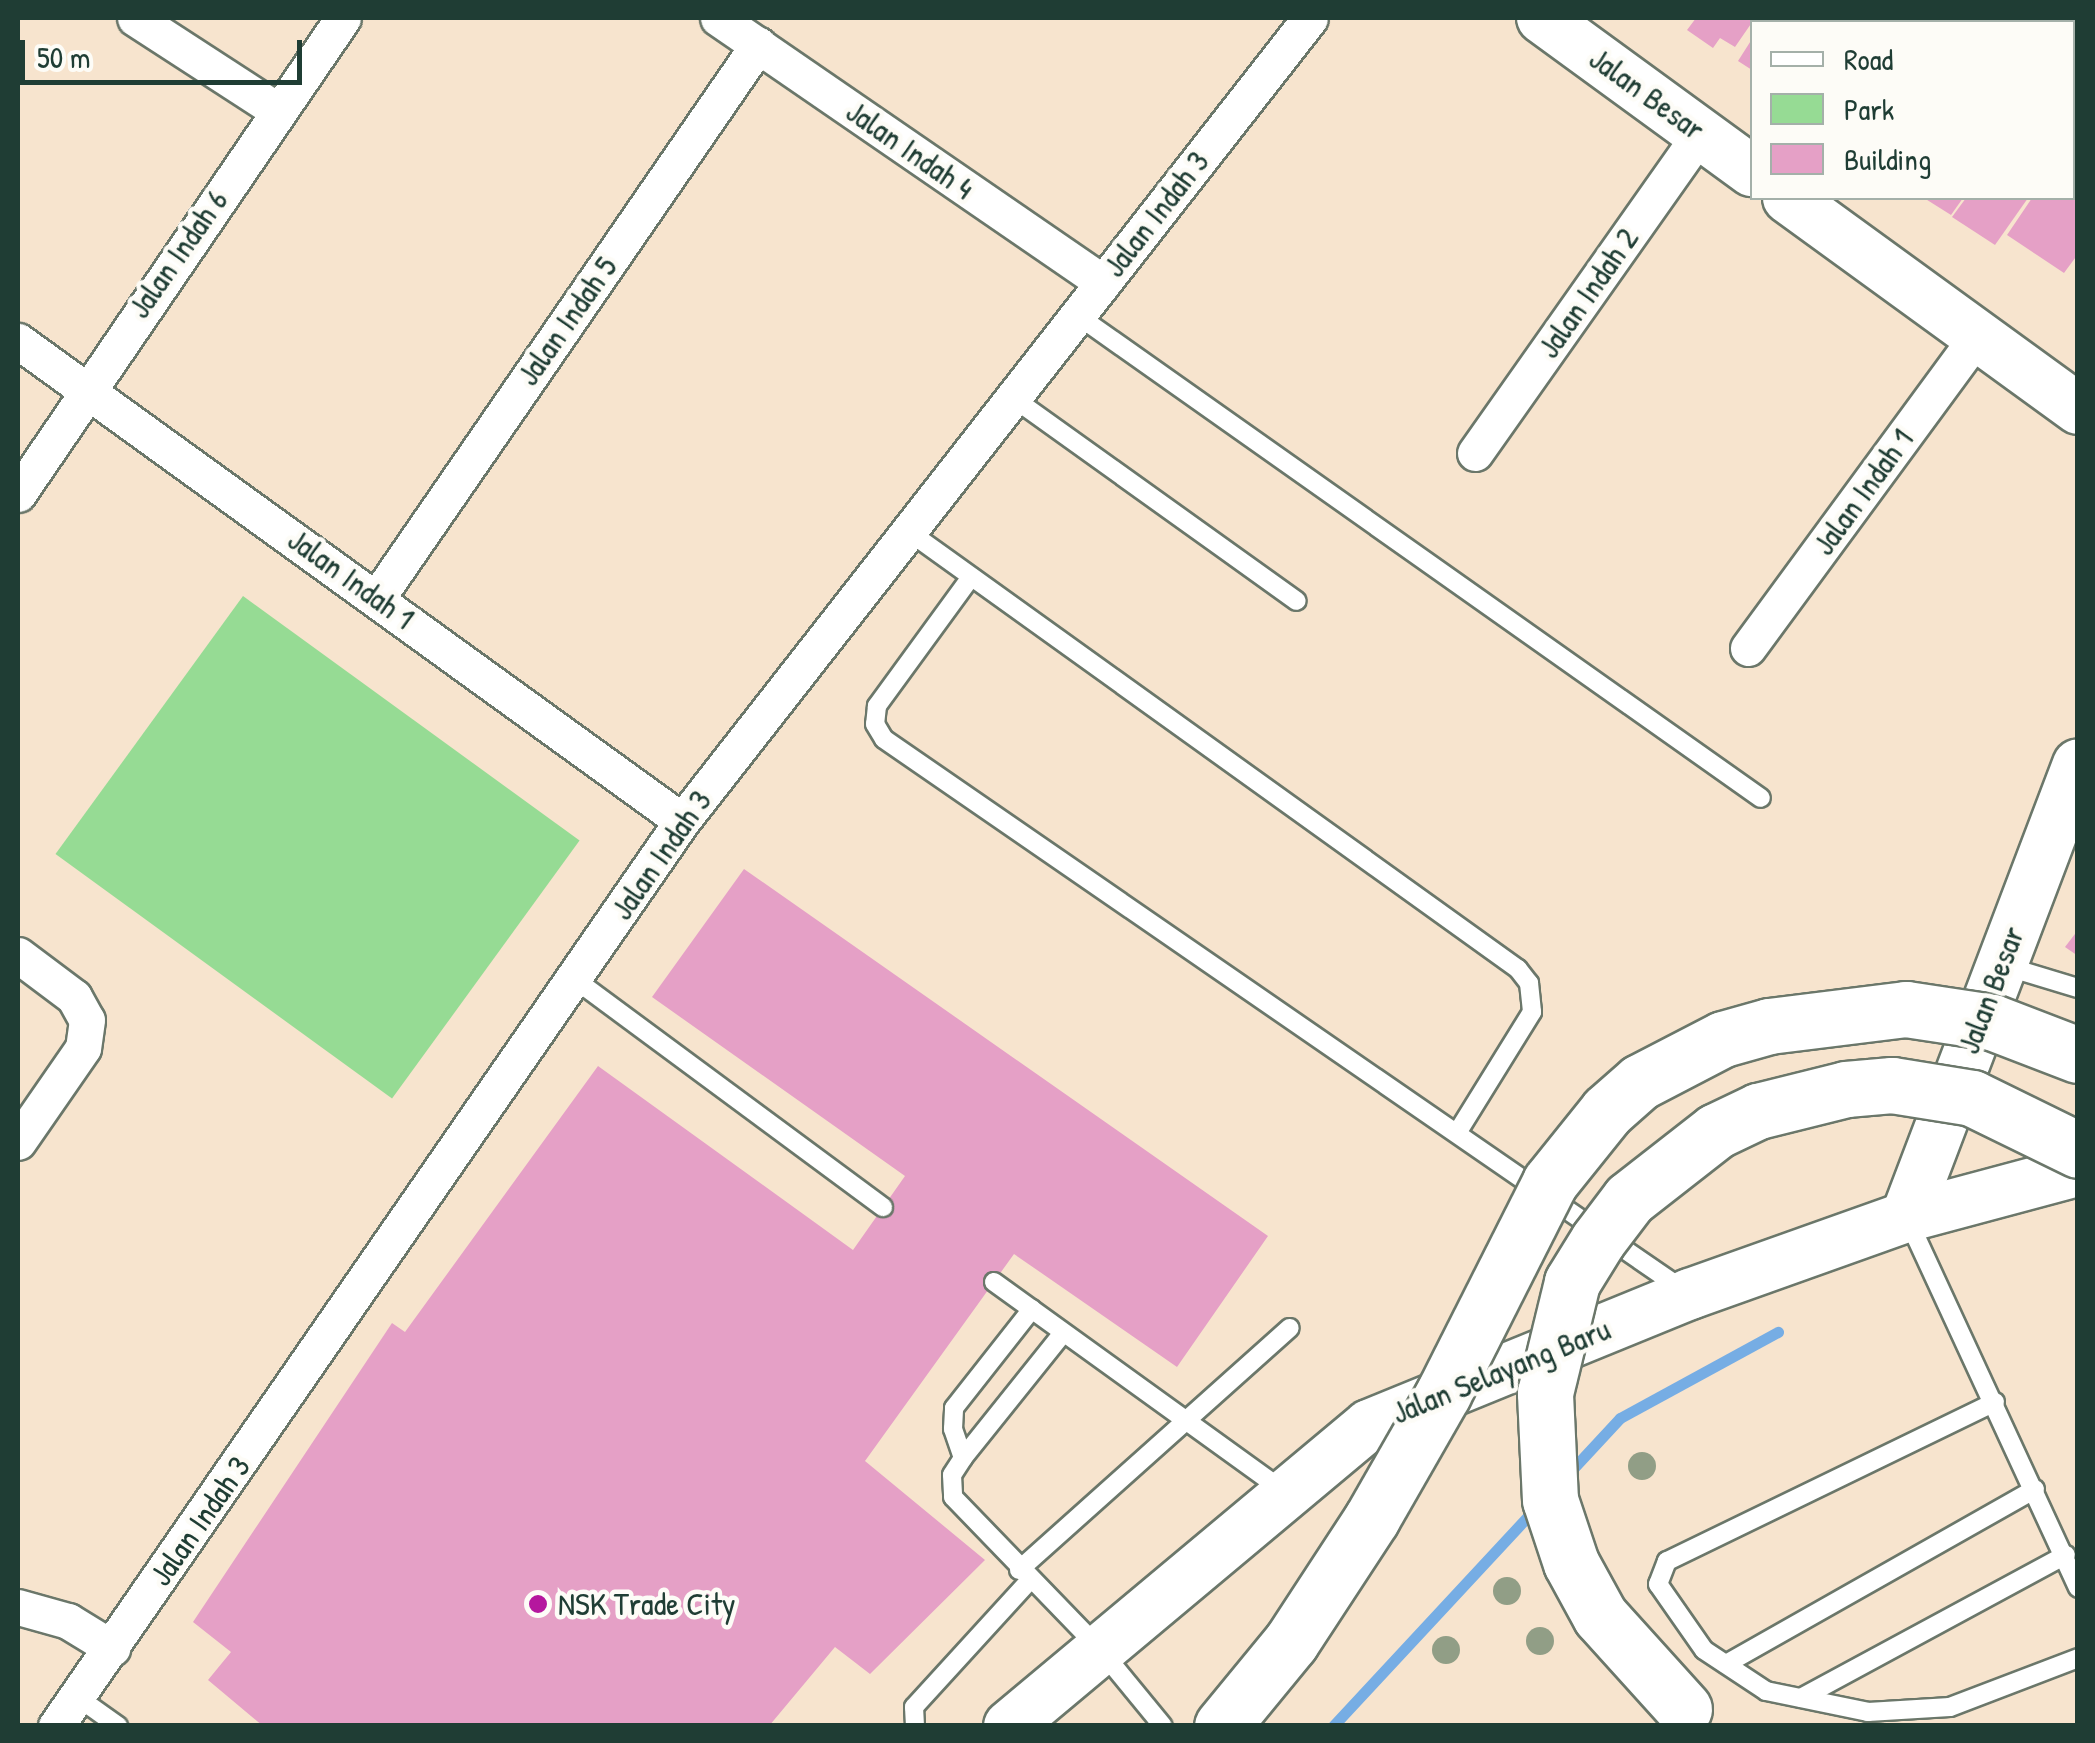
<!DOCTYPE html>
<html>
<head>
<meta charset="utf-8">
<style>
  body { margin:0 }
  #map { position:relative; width:2095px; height:1743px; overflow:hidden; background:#f7e4ce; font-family:"Patrick Hand",sans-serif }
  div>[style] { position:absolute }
  .green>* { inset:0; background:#96db94; transform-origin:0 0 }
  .stream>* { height:11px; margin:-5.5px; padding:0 5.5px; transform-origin:5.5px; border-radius:5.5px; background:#76ade4 }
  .building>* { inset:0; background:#e5a0c6 }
  .roads { filter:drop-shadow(2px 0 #6b776a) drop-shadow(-2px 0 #6b776a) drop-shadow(0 2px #6b776a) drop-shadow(0 -2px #6b776a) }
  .lane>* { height:18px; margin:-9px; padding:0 9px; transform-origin:9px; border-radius:9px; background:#fff }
  .street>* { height:35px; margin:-17.5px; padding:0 17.5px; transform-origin:17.5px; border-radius:17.5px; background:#fff }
  .secondary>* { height:50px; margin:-25px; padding:0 25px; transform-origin:25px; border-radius:25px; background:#fff }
  .bridges { filter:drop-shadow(2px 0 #6b776a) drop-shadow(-2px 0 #6b776a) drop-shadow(0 2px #6b776a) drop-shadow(0 -2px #6b776a) }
  .highway-bridge>* { height:55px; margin:-27.5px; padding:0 27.5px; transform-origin:27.5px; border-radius:27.5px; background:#fff }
  .trees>* { width:28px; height:28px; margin:-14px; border-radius:50%; background:#919e86 }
  .dots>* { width:28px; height:28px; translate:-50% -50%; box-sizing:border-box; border:5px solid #fdfcf7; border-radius:50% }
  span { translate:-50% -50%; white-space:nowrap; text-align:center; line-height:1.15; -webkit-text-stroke:9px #fdfcf7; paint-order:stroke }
  .street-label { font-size:32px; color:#1f3d34 }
  .poi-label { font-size:32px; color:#1f3d34 }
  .left { translate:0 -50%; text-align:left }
  .frame { position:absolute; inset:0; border:20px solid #1f3d34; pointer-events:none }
  .legend { position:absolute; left:1750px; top:20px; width:325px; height:180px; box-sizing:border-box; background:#fdfcf7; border:2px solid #a4b0a9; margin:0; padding:12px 18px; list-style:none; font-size:30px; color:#1f3d34 }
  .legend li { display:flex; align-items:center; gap:20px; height:50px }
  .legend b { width:50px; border:2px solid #a4b0a9 }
  .scale { position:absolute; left:20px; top:40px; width:282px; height:45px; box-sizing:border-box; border:5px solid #1f3d34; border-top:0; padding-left:12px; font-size:30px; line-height:35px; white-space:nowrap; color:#1f3d34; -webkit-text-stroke:8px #fdfcf7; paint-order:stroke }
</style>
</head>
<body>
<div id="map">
  <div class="green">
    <i style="left:243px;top:596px;width:416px;height:319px;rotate:36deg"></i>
  </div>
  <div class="stream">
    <i style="left:1568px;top:1474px;width:76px;rotate:-47.1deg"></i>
    <i style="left:1620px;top:1418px;width:180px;rotate:-28.6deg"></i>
    <i style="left:1333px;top:1726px;width:296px;rotate:-47.1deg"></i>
  </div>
  <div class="building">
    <i style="clip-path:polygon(1696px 18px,1755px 18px,1735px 47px,1720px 38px,1713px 48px,1687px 30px)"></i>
    <i style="clip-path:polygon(1766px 18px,1838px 18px,1763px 22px)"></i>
    <i style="clip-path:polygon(1850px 18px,1929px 18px,1847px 22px)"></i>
    <i style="clip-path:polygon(1933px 18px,2000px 18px,1929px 22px)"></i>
    <i style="clip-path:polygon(2003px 18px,2078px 18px,2078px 25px,2072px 33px,2072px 22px,2000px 22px)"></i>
    <i style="clip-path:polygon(1752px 39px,1752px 70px,1738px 61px)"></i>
    <i style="clip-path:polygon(2078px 45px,2078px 132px,2072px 129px)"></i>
    <i style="clip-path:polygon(2072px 147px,2078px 254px,2064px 273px,2007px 235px,2032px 198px,2072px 198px)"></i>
    <i style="clip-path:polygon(1924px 198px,1963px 198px,1951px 215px)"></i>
    <i style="clip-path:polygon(1966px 198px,2028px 198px,1995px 245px,1952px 217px)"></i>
    <i style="clip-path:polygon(744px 869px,1268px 1236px,1177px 1367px,1014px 1254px,865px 1461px,985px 1560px,870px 1674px,835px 1647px,769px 1726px,263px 1726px,208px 1680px,231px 1652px,193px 1622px,392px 1323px,405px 1332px,598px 1066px,853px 1250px,905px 1176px,652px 997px)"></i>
    <i style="clip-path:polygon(2078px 930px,2078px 956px,2065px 947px)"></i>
  </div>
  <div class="roads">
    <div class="lane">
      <i style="left:1077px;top:315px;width:837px;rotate:35.23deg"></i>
      <i style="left:1016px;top:400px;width:345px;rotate:35.6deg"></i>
      <i style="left:908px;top:531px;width:751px;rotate:35.68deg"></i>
      <i style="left:1518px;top:969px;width:18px;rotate:52deg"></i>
      <i style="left:1529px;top:983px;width:29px;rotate:84deg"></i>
      <i style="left:1532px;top:1012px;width:142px;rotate:121.8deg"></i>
      <i style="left:971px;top:577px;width:160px;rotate:126.1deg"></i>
      <i style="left:877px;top:706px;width:18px;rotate:96deg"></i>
      <i style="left:875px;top:724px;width:17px;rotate:59deg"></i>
      <i style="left:884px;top:739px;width:969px;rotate:34.58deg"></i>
      <i style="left:2005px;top:966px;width:76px;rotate:16.8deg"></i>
      <i style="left:576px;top:980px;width:382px;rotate:36.5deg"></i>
      <i style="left:1909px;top:1222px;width:403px;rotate:65.2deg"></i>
      <i style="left:994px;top:1282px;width:359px;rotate:35.8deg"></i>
      <i style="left:1063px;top:1333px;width:160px;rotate:128.7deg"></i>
      <i style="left:963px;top:1458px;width:20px;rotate:123deg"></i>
      <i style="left:952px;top:1475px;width:22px;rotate:87deg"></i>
      <i style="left:953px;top:1497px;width:209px;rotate:46deg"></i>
      <i style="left:1098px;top:1647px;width:102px;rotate:50.6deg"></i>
      <i style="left:1995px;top:1402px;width:365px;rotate:154.1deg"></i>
      <i style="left:1667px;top:1561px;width:25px;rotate:111deg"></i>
      <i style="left:1658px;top:1584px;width:80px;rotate:55.1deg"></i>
      <i style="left:1704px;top:1650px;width:74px;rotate:33.5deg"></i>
      <i style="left:1766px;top:1691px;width:104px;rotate:11.6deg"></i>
      <i style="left:1868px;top:1712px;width:82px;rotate:-3.5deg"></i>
      <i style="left:1950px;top:1707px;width:137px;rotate:-20.9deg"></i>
      <i style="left:963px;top:1458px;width:31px;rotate:-109deg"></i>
      <i style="left:953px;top:1429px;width:21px;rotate:-87deg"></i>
      <i style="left:954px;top:1408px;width:126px;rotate:-51.8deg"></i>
      <i style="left:1019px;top:1570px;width:363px;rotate:-41.8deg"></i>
      <i style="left:1726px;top:1664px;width:355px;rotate:-29.5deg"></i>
      <i style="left:76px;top:1696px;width:52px;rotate:35.5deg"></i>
      <i style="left:1801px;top:1698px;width:301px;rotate:-28.4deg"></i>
      <i style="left:915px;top:1726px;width:19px;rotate:-93deg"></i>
      <i style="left:914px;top:1707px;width:171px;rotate:-47.6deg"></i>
    </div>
    <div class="street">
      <i style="left:135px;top:18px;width:171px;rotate:33deg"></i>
      <i style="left:718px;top:18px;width:467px;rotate:34.5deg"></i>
      <i style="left:18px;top:341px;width:819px;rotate:35.86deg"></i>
      <i style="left:1475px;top:453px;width:392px;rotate:-54.8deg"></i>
      <i style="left:18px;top:494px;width:576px;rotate:-55.68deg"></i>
      <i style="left:377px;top:598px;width:672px;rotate:-55.43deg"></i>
      <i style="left:1748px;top:648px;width:387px;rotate:-53.7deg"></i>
      <i style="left:18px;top:955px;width:70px;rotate:36.9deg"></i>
      <i style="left:74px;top:997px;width:26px;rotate:61deg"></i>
      <i style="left:87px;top:1020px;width:28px;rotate:98deg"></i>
      <i style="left:83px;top:1048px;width:114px;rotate:124.7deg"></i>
      <i style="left:18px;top:1607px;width:52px;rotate:15.6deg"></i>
      <i style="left:68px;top:1621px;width:52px;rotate:31.5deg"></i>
      <i style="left:56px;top:1726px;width:1100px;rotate:-55.33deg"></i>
      <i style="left:682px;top:821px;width:1019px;rotate:-51.97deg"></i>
    </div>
    <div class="secondary">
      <i style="left:1542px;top:18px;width:260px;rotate:36.1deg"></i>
      <i style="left:1788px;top:198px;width:359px;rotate:36deg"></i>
      <i style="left:1906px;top:1217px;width:484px;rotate:-69.2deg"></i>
      <i style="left:1009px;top:1726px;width:469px;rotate:-39.9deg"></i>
      <i style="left:1369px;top:1425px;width:347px;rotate:-22.2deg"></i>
      <i style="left:1690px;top:1294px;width:229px;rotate:-19.6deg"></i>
      <i style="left:1906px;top:1217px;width:178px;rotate:-15deg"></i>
    </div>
  </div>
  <div class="bridges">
    <div class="highway-bridge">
      <i style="left:1684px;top:1709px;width:125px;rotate:-132.1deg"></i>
      <i style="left:1600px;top:1616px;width:60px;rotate:-118.7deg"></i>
      <i style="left:1571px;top:1563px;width:66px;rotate:-108.4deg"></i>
      <i style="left:1550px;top:1500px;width:107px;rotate:-92.7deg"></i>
      <i style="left:1545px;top:1393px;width:114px;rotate:-76.3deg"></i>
      <i style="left:1572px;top:1282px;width:49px;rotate:-58.2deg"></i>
      <i style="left:1598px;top:1240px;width:51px;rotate:-52.9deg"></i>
      <i style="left:1629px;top:1199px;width:110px;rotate:-38deg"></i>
      <i style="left:1716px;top:1131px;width:47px;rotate:-25.5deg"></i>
      <i style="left:1758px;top:1111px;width:91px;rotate:-14deg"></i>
      <i style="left:1846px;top:1089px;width:46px;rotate:-5deg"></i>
      <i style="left:1892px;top:1085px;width:81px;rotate:9.2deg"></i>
      <i style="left:1972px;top:1098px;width:118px;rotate:26.1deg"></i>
      <i style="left:1222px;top:1726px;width:109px;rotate:-50.6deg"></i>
      <i style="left:1291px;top:1642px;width:148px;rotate:-56.8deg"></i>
      <i style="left:1372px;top:1518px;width:143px;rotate:-60.2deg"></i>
      <i style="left:1443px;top:1394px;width:237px;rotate:-63.2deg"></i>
      <i style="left:1550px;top:1182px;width:91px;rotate:-51.2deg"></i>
      <i style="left:1607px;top:1111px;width:44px;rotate:-41.3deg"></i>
      <i style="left:1640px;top:1082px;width:93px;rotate:-27.4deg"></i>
      <i style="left:1723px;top:1039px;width:48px;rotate:-15.8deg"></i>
      <i style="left:1769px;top:1026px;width:138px;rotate:-7.1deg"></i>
      <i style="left:1906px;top:1009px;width:87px;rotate:8.6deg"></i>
      <i style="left:1992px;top:1022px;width:92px;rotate:21deg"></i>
    </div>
  </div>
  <div class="trees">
    <i style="left:1642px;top:1466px"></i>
    <i style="left:1507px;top:1591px"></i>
    <i style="left:1540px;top:1641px"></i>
    <i style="left:1446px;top:1650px"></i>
  </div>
  <div class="dots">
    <i style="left:538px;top:1604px;background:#b5179e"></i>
  </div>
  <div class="street-label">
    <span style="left:1647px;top:94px;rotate:36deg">Jalan Besar</span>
    <span style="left:910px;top:150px;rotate:35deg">Jalan Indah 4</span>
    <span style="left:1156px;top:214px;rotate:-52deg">Jalan Indah 3</span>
    <span style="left:178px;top:254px;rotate:-55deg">Jalan Indah 6</span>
    <span style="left:1588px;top:293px;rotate:-55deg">Jalan Indah 2</span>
    <span style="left:567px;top:321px;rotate:-55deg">Jalan Indah 5</span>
    <span style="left:1863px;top:492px;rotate:-54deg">Jalan Indah 1</span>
    <span style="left:351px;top:579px;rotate:36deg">Jalan Indah 1</span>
    <span style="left:661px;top:855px;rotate:-55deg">Jalan Indah 3</span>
    <span style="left:1991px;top:990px;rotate:-69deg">Jalan Besar</span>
    <span style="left:1501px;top:1371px;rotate:-22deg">Jalan Selayang Baru</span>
    <span style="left:200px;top:1521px;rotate:-55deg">Jalan Indah 3</span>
  </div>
  <div class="poi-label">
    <span class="left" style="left:558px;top:1604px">NSK Trade City</span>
  </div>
  <div class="frame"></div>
  <ul class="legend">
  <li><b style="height:12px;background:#fff"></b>Road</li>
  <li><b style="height:28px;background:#96db94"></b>Park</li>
  <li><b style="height:28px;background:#e5a0c6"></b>Building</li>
  </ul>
  <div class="scale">50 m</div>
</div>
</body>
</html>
